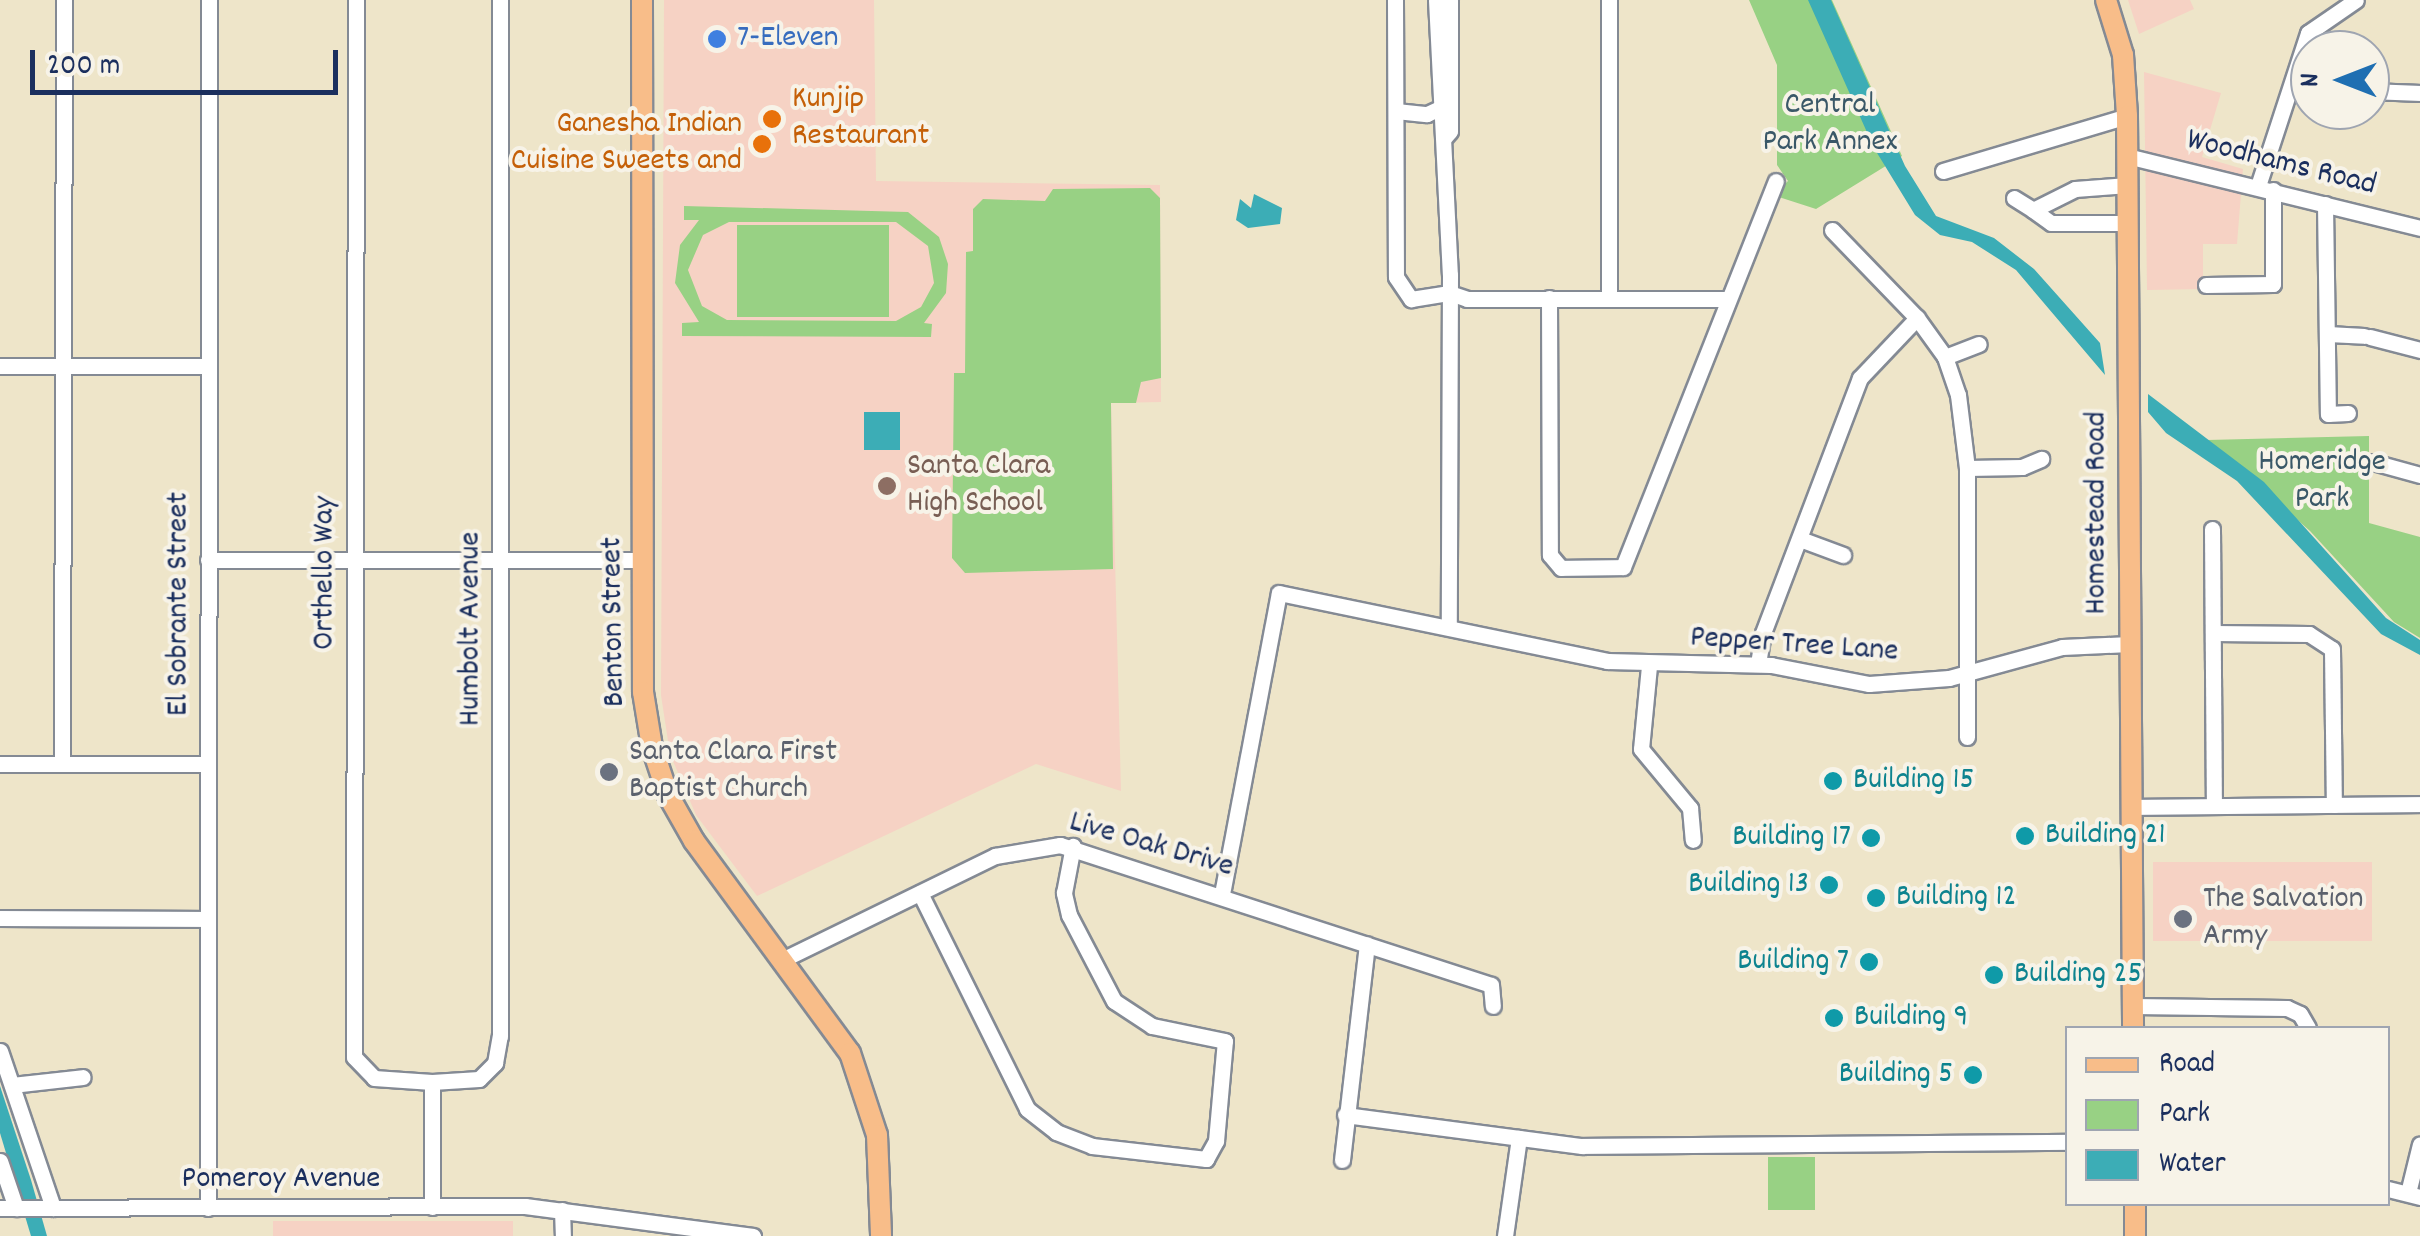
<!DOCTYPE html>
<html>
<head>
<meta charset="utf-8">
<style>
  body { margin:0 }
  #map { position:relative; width:2420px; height:1236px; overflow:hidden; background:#eee5c9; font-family:Dekko,sans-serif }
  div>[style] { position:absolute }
  .built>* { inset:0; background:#f6d2c4; transform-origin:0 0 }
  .green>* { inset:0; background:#98d184; transform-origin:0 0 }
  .water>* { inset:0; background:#3cadb6; transform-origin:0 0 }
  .roads { filter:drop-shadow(2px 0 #848a94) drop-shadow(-2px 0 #848a94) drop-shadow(0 2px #848a94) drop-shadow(0 -2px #848a94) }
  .minor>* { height:15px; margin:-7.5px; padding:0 7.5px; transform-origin:7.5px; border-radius:7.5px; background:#fff }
  .major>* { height:20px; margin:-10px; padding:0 10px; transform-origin:10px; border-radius:10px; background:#f8bd89 }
  .dots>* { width:28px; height:28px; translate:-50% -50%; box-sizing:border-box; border:5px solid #f7f3e8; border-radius:50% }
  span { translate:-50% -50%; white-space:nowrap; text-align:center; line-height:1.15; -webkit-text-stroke:8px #f7f3e8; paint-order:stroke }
  .shop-label { font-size:32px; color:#366cbe }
  .left { translate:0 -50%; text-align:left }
  .food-label { font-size:32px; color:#c56008 }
  .right { translate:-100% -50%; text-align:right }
  .park-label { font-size:32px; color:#3a5868 }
  .street-label { font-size:32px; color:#1b2f5e }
  .education-label { font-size:32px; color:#785e54 }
  .worship-label { font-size:32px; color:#5b616d }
  .culture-label { font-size:32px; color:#0d838f }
  .legend { position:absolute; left:2065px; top:1026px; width:325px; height:180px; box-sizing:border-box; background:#f7f3e8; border:2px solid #9fa5b1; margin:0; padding:12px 18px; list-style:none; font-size:30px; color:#1b2f5e }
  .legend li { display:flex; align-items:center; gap:20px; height:50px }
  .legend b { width:50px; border:2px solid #9fa5b1 }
  .north { position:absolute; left:2290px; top:30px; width:100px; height:100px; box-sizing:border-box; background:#f7f3e8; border:2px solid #9fa5b1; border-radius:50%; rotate:270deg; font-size:28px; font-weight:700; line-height:40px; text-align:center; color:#1b2f5e }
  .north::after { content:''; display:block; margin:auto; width:35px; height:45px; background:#1f6fb2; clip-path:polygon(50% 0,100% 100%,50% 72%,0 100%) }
  .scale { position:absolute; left:30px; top:50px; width:308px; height:45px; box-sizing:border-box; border:5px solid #1b2f5e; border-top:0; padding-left:12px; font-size:30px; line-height:35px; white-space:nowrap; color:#1b2f5e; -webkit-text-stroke:8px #f7f3e8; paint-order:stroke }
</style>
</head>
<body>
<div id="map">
  <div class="built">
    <i style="clip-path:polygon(664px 0,874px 0,876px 181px,1160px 185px,1161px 402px,1111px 403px,1121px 791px,1036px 764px,757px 896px,696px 815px,670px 754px,661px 695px)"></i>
    <i style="clip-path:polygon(2128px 0,2190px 0,2194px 9px,2139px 34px)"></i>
    <i style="clip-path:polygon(2144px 72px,2221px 93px,2202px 157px,2243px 169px,2237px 244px,2203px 244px,2203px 289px,2147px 290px)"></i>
    <i style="left:2372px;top:862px;width:79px;height:219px;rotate:90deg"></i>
    <i style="left:273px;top:1221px;width:240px;height:15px"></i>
  </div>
  <div class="green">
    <i style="clip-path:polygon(1749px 0,1832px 0,1902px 156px,1816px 209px,1773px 195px,1788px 181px,1777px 165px,1777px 65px)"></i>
    <i style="clip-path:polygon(1150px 188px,1160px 198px,1161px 378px,1141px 382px,1136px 403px,1111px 403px,1113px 569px,965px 573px,952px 558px,954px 373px,965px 373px,966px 252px,973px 251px,973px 209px,983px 199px,1045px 201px,1053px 189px)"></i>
    <i style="clip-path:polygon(evenodd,684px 206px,908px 212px,939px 237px,948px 264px,946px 293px,924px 323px,932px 324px,931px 337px,682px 336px,682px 323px,699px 322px,675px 283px,680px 245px,699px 220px,684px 220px,684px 206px,729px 222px,896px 222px,928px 246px,934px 283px,921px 307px,896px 321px,727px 320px,702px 306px,688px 270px,703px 235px,729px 222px)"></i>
    <i style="left:737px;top:225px;width:152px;height:92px"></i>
    <i style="clip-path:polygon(2369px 436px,2369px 523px,2420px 537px,2420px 638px,2394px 622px,2310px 531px,2207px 440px)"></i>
    <i style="left:1815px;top:1157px;width:53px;height:47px;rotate:90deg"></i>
  </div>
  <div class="water">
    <i style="clip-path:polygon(1808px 0,1831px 0,1905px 166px,1936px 216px,1994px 238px,2034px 269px,2100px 343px,2105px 375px,2016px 270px,1972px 242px,1940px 235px,1915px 215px,1874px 148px)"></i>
    <i style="clip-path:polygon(1254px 194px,1282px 208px,1280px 224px,1248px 228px,1236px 220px,1240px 199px,1251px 208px)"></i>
    <i style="clip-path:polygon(2148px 394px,2264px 482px,2386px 618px,2420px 640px,2420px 655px,2381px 634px,2237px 481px,2166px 433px,2148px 412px)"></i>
    <i style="left:864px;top:412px;width:36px;height:38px"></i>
    <i style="clip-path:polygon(0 1086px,31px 1180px,47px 1236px,31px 1236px,0 1133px)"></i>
  </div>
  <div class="roads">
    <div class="minor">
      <i style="left:356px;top:0;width:1057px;rotate:90.11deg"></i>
      <i style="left:354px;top:1057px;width:29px;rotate:46deg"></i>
      <i style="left:374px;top:1078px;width:58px;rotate:3.9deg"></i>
      <i style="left:432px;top:1082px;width:47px;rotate:-3.7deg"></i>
      <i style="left:479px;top:1079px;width:23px;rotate:-45deg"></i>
      <i style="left:495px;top:1063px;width:27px;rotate:-80deg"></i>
      <i style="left:500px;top:1036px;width:1036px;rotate:-90deg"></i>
      <i style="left:1395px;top:0;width:277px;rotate:89.8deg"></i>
      <i style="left:1396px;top:277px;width:27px;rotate:56deg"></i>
      <i style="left:1411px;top:299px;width:39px;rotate:-9deg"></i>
      <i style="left:1436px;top:0;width:275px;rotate:87.1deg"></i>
      <i style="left:1450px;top:275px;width:349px;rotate:90.2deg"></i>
      <i style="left:2370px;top:91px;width:50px;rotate:2.3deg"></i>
      <i style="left:1396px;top:111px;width:31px;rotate:6deg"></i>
      <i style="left:1427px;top:114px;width:19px;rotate:-25deg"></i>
      <i style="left:1444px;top:138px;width:9px;rotate:-49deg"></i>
      <i style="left:1450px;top:131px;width:131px;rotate:-90deg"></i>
      <i style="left:2127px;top:156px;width:302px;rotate:13.8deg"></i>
      <i style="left:1943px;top:171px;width:192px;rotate:-16.6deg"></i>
      <i style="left:2258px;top:186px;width:161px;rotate:-71.9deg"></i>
      <i style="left:2308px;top:33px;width:58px;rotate:-34.5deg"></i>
      <i style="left:2014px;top:198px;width:22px;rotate:32deg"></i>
      <i style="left:2325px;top:204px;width:210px;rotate:89.2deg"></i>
      <i style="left:2328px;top:414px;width:20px;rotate:-3deg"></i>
      <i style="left:2128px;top:223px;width:77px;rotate:180deg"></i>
      <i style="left:2051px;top:223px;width:22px;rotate:-144deg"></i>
      <i style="left:2033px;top:210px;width:47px;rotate:-26.6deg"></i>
      <i style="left:2075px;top:189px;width:53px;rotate:-4.3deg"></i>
      <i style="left:1832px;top:230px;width:122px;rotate:46deg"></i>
      <i style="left:1917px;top:318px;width:48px;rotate:54.3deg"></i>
      <i style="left:1945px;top:357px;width:40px;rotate:71.1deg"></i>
      <i style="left:1958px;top:395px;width:74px;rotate:83deg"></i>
      <i style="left:1967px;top:468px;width:269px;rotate:90deg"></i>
      <i style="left:2206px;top:285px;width:67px;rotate:-0.9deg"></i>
      <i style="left:2273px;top:284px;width:94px;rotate:-90deg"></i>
      <i style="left:1450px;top:293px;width:18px;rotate:19deg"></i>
      <i style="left:1467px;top:299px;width:261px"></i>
      <i style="left:1549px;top:298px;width:257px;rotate:89.8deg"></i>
      <i style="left:1550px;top:555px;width:17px;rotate:50deg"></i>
      <i style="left:1561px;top:568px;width:62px;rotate:-0.9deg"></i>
      <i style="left:1623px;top:567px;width:415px;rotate:-68.4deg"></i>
      <i style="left:1609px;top:298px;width:298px;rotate:-90deg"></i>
      <i style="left:2328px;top:334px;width:36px;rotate:3deg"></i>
      <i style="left:2370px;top:337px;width:52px;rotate:14.6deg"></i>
      <i style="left:1945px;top:357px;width:36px;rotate:-21deg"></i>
      <i style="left:0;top:366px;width:208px"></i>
      <i style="left:2373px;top:462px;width:49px;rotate:15.5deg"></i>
      <i style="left:1967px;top:468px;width:55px;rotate:-1deg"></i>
      <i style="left:2022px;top:467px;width:21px;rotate:-23deg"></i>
      <i style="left:2212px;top:529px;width:277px;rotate:89.6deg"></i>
      <i style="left:1800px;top:539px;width:46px;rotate:20.4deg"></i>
      <i style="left:208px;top:560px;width:435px"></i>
      <i style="left:2214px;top:633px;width:95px;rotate:0.6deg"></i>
      <i style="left:2309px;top:634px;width:27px;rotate:33deg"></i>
      <i style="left:2332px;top:649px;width:156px;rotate:89.3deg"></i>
      <i style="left:1758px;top:664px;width:31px;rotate:-81deg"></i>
      <i style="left:1763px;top:633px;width:273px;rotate:-69.2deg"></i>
      <i style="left:1860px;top:378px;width:83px;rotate:-46.5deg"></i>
      <i style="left:1649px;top:666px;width:83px;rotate:95.5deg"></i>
      <i style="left:1641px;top:749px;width:77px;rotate:50.3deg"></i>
      <i style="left:1690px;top:808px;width:32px;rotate:85deg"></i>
      <i style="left:0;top:764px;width:208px"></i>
      <i style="left:62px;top:764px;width:764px;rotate:-89.85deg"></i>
      <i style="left:2133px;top:807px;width:287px;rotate:-0.6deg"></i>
      <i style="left:920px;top:893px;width:241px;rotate:63.6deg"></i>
      <i style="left:1027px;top:1109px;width:37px;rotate:38deg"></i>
      <i style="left:1056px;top:1132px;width:39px;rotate:21deg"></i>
      <i style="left:1092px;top:1146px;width:115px;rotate:6.5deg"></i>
      <i style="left:1206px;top:1159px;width:21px;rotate:-61deg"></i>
      <i style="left:1216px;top:1141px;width:100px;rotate:-84.9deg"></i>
      <i style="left:1225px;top:1041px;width:75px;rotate:-168.4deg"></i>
      <i style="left:1152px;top:1026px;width:45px;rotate:-146.7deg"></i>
      <i style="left:1114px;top:1001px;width:97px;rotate:-117.6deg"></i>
      <i style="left:1069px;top:915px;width:23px;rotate:-103deg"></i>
      <i style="left:1064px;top:893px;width:48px;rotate:-79.2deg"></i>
      <i style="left:1222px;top:894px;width:306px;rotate:-79.3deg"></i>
      <i style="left:1279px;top:593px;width:335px;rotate:11.7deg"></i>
      <i style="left:1607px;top:661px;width:164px;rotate:1.4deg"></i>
      <i style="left:1771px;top:665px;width:100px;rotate:11deg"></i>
      <i style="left:1869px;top:684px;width:80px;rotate:-4.3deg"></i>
      <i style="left:1949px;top:678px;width:117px;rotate:-15.3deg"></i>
      <i style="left:2062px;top:647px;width:67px;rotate:-2.6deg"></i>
      <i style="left:0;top:918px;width:207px;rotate:0.3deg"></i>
      <i style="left:786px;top:958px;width:233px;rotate:-26deg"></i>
      <i style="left:995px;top:856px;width:66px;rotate:-9.6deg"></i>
      <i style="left:1060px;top:845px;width:453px;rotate:18deg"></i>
      <i style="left:1491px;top:985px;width:21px;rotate:85deg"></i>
      <i style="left:2133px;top:1006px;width:154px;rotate:0.7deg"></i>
      <i style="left:2287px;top:1008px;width:14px;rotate:25deg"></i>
      <i style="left:2300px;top:1014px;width:16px;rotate:60deg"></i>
      <i style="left:0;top:1051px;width:166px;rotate:71.3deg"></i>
      <i style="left:432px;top:1082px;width:125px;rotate:90deg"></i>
      <i style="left:12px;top:1085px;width:71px;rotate:-6.4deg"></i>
      <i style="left:1345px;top:1115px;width:239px;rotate:7.5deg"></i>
      <i style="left:1582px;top:1146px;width:486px;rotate:-0.5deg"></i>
      <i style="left:1342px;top:1160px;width:217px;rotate:-83.4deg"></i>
      <i style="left:0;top:1161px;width:50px;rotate:71.2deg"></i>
      <i style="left:2388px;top:1189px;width:33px;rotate:14deg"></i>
      <i style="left:2408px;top:1193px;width:50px;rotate:-76.2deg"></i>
      <i style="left:0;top:1208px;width:525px;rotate:-0.22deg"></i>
      <i style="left:525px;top:1206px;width:230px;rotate:7.5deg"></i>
      <i style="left:208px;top:1208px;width:1208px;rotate:-89.95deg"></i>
      <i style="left:562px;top:1210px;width:26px;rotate:88deg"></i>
      <i style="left:1505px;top:1236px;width:99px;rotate:-81.9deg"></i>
    </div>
    <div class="major">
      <i style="left:642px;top:0;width:692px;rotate:89.92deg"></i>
      <i style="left:643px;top:692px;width:56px;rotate:80.7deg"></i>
      <i style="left:652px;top:747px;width:51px;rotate:71.6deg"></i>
      <i style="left:668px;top:795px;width:53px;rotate:60.5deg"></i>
      <i style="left:694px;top:841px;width:263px;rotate:53.7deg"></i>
      <i style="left:850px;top:1053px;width:86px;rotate:71.8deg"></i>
      <i style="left:877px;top:1135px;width:101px;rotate:87.7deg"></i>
      <i style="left:2106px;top:0;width:58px;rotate:72.8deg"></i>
      <i style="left:2123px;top:55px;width:61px;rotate:86.2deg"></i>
      <i style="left:2127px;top:116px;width:912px;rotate:89.62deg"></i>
      <i style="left:2135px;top:1204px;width:32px;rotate:90deg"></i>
    </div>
  </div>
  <div class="dots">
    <i style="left:717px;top:39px;background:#3f7fe0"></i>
    <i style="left:772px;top:119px;background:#e8710a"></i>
    <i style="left:762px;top:144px;background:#e8710a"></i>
    <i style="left:887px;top:486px;background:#8d6e63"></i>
    <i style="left:609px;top:772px;background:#6b7280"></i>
    <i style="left:1833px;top:781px;background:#0f9aa8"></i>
    <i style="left:2025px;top:836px;background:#0f9aa8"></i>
    <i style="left:1871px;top:838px;background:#0f9aa8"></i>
    <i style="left:1829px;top:885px;background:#0f9aa8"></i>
    <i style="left:1876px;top:898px;background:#0f9aa8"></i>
    <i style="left:2183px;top:919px;background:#6b7280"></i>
    <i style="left:1869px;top:962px;background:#0f9aa8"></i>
    <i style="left:1994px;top:975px;background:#0f9aa8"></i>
    <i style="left:1834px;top:1018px;background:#0f9aa8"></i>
    <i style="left:1973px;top:1075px;background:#0f9aa8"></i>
  </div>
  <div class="shop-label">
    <span class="left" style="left:737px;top:39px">7-Eleven</span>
  </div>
  <div class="food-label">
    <span class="left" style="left:792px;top:119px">Kunjip<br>Restaurant</span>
    <span class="right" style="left:742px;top:144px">Ganesha Indian<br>Cuisine Sweets and</span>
  </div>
  <div class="park-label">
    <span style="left:1830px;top:125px">Central<br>Park Annex</span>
    <span style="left:2322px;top:482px">Homeridge<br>Park</span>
  </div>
  <div class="street-label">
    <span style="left:2281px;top:164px;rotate:14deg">Woodhams Road</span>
    <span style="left:2098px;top:513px;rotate:-90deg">Homestead Road</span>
    <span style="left:326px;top:573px;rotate:-90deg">Orthello Way</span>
    <span style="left:180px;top:604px;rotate:-90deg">El Sobrante Street</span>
    <span style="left:615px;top:622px;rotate:-91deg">Benton Street</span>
    <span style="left:472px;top:629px;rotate:-90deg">Humbolt Avenue</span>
    <span style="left:1794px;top:646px;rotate:4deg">Pepper Tree Lane</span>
    <span style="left:1151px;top:846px;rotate:16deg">Live Oak Drive</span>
    <span style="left:281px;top:1180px">Pomeroy Avenue</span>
  </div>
  <div class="education-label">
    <span class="left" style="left:907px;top:486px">Santa Clara<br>High School</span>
  </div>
  <div class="worship-label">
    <span class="left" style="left:629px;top:772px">Santa Clara First<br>Baptist Church</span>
    <span class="left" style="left:2203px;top:919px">The Salvation<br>Army</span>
  </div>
  <div class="culture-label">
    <span class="left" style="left:1853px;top:781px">Building 15</span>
    <span class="left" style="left:2045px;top:836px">Building 21</span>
    <span class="right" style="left:1851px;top:838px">Building 17</span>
    <span class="right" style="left:1809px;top:885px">Building 13</span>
    <span class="left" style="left:1896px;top:898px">Building 12</span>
    <span class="right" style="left:1849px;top:962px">Building 7</span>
    <span class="left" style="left:2014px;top:975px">Building 25</span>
    <span class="left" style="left:1854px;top:1018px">Building 9</span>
    <span class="right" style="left:1953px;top:1075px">Building 5</span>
  </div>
  <ul class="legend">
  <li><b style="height:12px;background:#f8bd89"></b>Road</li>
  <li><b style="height:28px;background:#98d184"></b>Park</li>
  <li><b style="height:28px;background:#3cadb6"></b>Water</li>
  </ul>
  <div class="north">N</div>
  <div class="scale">200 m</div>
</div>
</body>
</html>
